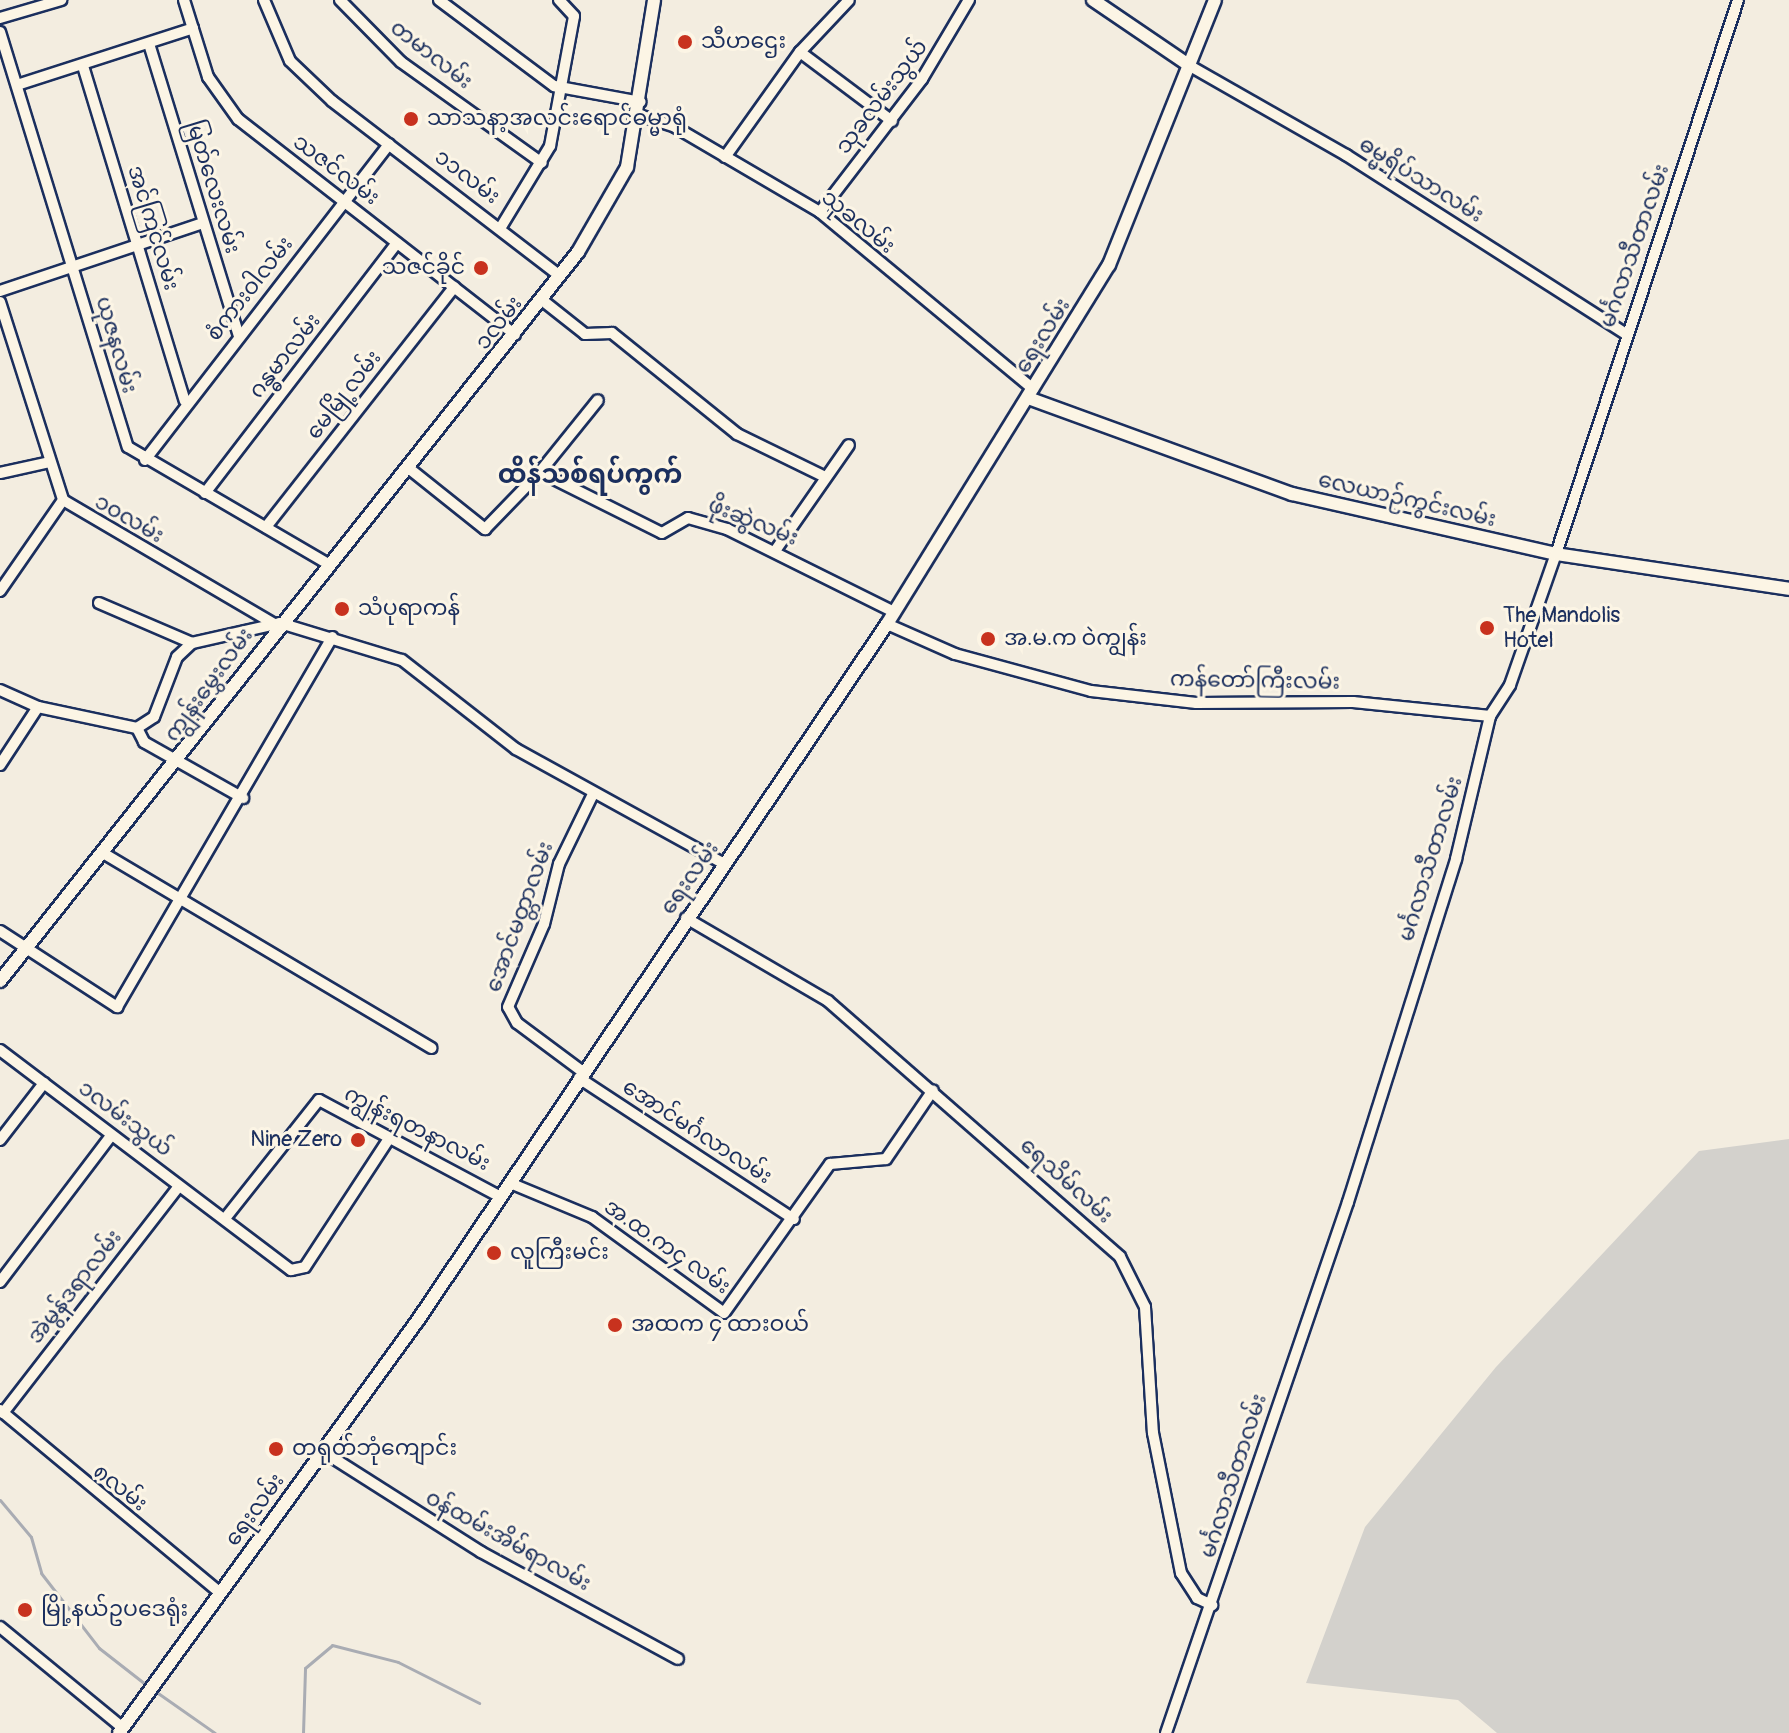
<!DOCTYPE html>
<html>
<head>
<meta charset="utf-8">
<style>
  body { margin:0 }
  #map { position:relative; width:1789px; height:1733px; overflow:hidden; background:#f3ede0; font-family:Pangolin,"Noto Sans Myanmar",sans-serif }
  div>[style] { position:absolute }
  .green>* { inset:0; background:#d3d1cc }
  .stream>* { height:3px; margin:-1.5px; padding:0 1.5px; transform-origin:1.5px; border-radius:1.5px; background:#a9acb3 }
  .roads { filter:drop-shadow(2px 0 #1b2f5e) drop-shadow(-2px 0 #1b2f5e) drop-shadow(0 2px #1b2f5e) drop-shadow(0 -2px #1b2f5e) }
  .minor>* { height:10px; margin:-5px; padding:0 5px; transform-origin:5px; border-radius:5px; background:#fcf5e5 }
  .tertiary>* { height:12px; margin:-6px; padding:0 6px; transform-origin:6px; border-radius:6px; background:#fcf5e5 }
  .dots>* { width:22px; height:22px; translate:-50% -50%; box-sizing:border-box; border:4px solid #fcf5e5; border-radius:50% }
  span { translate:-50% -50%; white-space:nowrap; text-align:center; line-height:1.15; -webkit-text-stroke:6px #fcf5e5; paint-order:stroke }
  .poi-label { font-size:22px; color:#1b2f5e }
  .left { translate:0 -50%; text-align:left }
  .right { translate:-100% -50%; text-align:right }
  .street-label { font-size:22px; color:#1b2f5e }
  .quarter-label { font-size:26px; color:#1b2f5e; font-weight:700 }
</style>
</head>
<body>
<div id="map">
  <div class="green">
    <i style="clip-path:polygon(1789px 1139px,1789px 1733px,1497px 1733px,1458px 1700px,1306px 1683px,1365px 1527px,1496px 1367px,1699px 1151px)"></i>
  </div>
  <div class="stream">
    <i style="left:0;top:1500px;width:48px;rotate:50deg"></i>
    <i style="left:31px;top:1537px;width:37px;rotate:74deg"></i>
    <i style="left:41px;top:1573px;width:95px;rotate:52.3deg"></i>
    <i style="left:99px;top:1648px;width:63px;rotate:38deg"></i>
    <i style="left:155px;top:1691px;width:73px;rotate:35deg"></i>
    <i style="left:303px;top:1733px;width:65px;rotate:-88.2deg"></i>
    <i style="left:305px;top:1668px;width:35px;rotate:-40deg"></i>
    <i style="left:332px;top:1645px;width:68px;rotate:14.4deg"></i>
    <i style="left:398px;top:1662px;width:91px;rotate:26.8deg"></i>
  </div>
  <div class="roads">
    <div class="minor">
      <i style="left:184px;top:0;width:81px;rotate:72.7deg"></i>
      <i style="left:208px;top:77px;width:52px;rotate:54.5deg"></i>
      <i style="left:238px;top:119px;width:351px;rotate:37.9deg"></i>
      <i style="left:264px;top:0;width:66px;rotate:66.9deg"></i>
      <i style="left:290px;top:61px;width:58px;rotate:43.6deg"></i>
      <i style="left:332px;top:101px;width:287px;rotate:37.5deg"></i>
      <i style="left:340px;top:0;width:87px;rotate:45.5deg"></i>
      <i style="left:401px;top:62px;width:173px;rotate:35.6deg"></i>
      <i style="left:439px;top:0;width:144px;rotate:36.8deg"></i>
      <i style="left:554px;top:86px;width:88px;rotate:10.4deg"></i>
      <i style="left:0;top:18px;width:64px;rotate:-16.4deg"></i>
      <i style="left:0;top:32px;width:434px;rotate:72.9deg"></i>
      <i style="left:128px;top:447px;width:232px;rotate:30.3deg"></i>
      <i style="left:150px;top:47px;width:303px;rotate:72.9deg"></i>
      <i style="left:800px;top:52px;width:115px;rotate:36.9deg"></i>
      <i style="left:83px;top:66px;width:350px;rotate:73.1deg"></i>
      <i style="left:1190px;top:66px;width:180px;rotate:29.7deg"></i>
      <i style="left:1346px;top:155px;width:332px;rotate:32.6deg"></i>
      <i style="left:17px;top:85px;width:185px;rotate:-17.9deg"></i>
      <i style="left:639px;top:115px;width:38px;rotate:18deg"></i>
      <i style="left:675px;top:127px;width:168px;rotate:30.4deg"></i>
      <i style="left:820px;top:212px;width:277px;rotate:39.7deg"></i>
      <i style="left:725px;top:157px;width:129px;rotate:-54.5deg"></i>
      <i style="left:800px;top:52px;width:71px;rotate:-46.7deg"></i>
      <i style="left:820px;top:212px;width:168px;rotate:-52.5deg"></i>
      <i style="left:922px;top:79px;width:92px;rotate:-59.3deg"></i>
      <i style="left:501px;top:227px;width:95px;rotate:-58.8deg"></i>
      <i style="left:550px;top:146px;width:132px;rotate:-79.5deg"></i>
      <i style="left:574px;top:16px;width:22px;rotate:-133deg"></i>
      <i style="left:0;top:291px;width:214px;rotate:-18.5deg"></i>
      <i style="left:542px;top:300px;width:55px;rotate:38.3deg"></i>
      <i style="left:585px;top:334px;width:27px;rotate:-2deg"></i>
      <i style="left:612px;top:333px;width:161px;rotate:38.9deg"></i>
      <i style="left:737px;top:434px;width:96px;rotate:26deg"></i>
      <i style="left:0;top:302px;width:208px;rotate:72.3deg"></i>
      <i style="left:63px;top:500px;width:245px;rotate:30.4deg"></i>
      <i style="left:145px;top:460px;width:399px;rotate:-52.3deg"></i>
      <i style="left:411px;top:470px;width:95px;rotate:38.6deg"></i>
      <i style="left:485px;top:529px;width:79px;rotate:-46deg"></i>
      <i style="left:540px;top:472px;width:136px;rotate:26.6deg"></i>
      <i style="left:662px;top:533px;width:30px;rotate:-30deg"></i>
      <i style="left:688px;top:518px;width:41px;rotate:15.8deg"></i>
      <i style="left:727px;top:529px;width:186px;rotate:26.4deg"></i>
      <i style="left:540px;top:472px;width:92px;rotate:-51.1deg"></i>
      <i style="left:0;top:473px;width:47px;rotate:-12.3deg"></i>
      <i style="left:205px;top:493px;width:315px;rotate:-52.5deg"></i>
      <i style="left:266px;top:527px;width:305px;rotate:-51.9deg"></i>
      <i style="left:775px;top:551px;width:129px;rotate:-55.1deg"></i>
      <i style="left:0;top:591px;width:111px;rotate:-55.3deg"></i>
      <i style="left:99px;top:603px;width:101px;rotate:23.3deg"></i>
      <i style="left:887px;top:624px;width:74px;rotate:23.8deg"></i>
      <i style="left:955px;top:654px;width:141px;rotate:15.2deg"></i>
      <i style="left:1091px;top:691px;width:106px;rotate:6.5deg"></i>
      <i style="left:1196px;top:703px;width:157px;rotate:-0.4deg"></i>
      <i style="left:1353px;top:702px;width:138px;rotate:5.8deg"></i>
      <i style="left:0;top:690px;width:42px;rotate:24.1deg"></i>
      <i style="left:38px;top:707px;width:101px;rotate:12deg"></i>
      <i style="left:137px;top:728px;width:20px;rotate:-33deg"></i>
      <i style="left:154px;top:717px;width:64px;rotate:-69deg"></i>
      <i style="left:177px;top:657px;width:21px;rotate:-43deg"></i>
      <i style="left:192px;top:643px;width:90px;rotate:-12.8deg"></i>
      <i style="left:280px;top:623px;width:127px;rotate:16.9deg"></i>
      <i style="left:402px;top:660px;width:145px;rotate:38deg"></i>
      <i style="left:516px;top:749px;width:238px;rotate:28.9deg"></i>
      <i style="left:137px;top:728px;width:16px;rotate:63deg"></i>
      <i style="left:144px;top:742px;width:114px;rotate:29.5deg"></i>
      <i style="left:0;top:765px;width:69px;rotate:-56.8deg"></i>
      <i style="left:103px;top:853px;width:382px;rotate:30.7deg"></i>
      <i style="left:686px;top:918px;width:164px;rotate:30.3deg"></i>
      <i style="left:828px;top:1001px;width:388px;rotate:41.2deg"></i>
      <i style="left:1120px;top:1257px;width:56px;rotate:63.4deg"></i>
      <i style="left:1145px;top:1307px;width:126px;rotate:86.4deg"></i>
      <i style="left:1153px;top:1433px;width:143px;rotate:78.7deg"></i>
      <i style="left:1181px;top:1573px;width:30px;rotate:57deg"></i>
      <i style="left:1197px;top:1598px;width:17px;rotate:25deg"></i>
      <i style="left:0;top:931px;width:140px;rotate:33deg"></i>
      <i style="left:117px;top:1007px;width:428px;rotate:-59.8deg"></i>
      <i style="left:0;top:1050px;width:365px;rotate:37.1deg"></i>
      <i style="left:291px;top:1270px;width:14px;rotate:-12deg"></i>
      <i style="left:305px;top:1267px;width:152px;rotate:-56.8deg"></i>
      <i style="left:583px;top:1072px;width:82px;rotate:-143.4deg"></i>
      <i style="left:517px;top:1023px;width:18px;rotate:-119deg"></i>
      <i style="left:508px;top:1007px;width:90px;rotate:-66.6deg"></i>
      <i style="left:544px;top:924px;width:62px;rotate:-76deg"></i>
      <i style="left:559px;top:864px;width:78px;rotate:-64.1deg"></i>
      <i style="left:579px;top:1078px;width:257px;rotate:33.3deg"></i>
      <i style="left:0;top:1140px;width:72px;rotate:-52.3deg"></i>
      <i style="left:510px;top:1183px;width:89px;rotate:22.5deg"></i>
      <i style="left:592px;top:1217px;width:163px;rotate:36deg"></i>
      <i style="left:724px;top:1313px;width:183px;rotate:-54.6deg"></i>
      <i style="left:830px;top:1164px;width:56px;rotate:-5.1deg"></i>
      <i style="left:886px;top:1159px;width:83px;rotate:-55.7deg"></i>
      <i style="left:227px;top:1216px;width:148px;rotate:-51.6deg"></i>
      <i style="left:319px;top:1100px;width:206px;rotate:28.1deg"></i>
      <i style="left:0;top:1282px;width:182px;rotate:-52.8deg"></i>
      <i style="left:0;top:1410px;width:285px;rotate:39.7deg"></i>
      <i style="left:3px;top:1413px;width:287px;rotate:-52.2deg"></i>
      <i style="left:322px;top:1451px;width:188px;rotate:32.4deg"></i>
      <i style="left:481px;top:1552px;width:224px;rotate:28.5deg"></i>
      <i style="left:0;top:1627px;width:159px;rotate:39.4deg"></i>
      <i style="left:1166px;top:1733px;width:561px;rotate:-71.08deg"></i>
      <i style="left:1348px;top:1202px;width:360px;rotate:-72.5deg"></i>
      <i style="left:1456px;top:859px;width:147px;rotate:-76.6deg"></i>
      <i style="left:1490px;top:716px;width:37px;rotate:-57deg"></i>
      <i style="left:1510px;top:685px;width:139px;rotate:-70.7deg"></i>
      <i style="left:1556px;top:554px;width:583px;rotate:-71.81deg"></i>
    </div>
    <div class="tertiary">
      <i style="left:1093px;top:0;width:117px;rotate:34.2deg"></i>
      <i style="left:1028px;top:398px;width:281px;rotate:20deg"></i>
      <i style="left:1292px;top:494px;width:271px;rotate:12.8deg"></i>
      <i style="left:1556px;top:554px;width:236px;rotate:8.5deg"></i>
      <i style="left:0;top:981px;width:930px;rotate:-51.59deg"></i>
      <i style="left:578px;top:252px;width:98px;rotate:-60deg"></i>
      <i style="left:627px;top:167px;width:169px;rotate:-80.8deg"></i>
      <i style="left:119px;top:1733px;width:510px;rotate:-54.1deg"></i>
      <i style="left:418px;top:1320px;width:839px;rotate:-56.03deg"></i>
      <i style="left:887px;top:624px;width:422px;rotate:-58.3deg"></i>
      <i style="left:1109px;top:265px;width:285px;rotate:-68.2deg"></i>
    </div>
  </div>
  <div class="dots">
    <i style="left:685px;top:42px;background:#c8321e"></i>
    <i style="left:411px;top:119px;background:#c8321e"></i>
    <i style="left:481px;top:268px;background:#c8321e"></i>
    <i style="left:342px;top:609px;background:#c8321e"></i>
    <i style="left:1487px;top:628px;background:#c8321e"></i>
    <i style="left:988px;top:639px;background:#c8321e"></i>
    <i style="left:358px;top:1140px;background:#c8321e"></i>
    <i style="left:494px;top:1253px;background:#c8321e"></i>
    <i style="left:615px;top:1325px;background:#c8321e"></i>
    <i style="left:276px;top:1449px;background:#c8321e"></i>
    <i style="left:25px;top:1610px;background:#c8321e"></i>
  </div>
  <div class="poi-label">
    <span class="left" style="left:701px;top:42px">သီဟဌေး</span>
    <span class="left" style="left:427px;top:119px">သာသနာ့အလင်းရောင်ဓမ္မာရုံ</span>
    <span class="right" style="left:465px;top:268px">သဇင်ခိုင်</span>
    <span class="left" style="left:358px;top:609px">သံပုရာကန်</span>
    <span class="left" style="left:1503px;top:628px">The Mandolis<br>Hotel</span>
    <span class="left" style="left:1004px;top:639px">အ.မ.က ဝဲကျွန်း</span>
    <span class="right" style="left:342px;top:1140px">Nine Zero</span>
    <span class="left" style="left:510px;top:1253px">လူကြီးမင်း</span>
    <span class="left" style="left:631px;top:1325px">အထက ၄ ထားဝယ်</span>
    <span class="left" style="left:292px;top:1449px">တရုတ်ဘုံကျောင်း</span>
    <span class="left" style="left:41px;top:1610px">မြို့နယ်ဥပဒေရုံး</span>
  </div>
  <div class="street-label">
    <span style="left:431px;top:55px;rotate:38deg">တမာလမ်း</span>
    <span style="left:882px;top:97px;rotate:-53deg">သုခလမ်းသွယ်</span>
    <span style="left:336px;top:170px;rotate:37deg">သဇင်လမ်း</span>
    <span style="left:467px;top:177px;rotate:37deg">၁၁လမ်း</span>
    <span style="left:1421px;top:180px;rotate:32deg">ဓမ္မရိပ်သာလမ်း</span>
    <span style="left:213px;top:187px;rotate:73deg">မြတ်လေးလမ်း</span>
    <span style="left:858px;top:222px;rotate:39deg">သုခလမ်း</span>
    <span style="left:153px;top:228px;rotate:73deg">အင်ကြင်လမ်း</span>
    <span style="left:1635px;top:246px;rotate:-71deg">မင်္ဂလာသီတာလမ်း</span>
    <span style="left:250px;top:289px;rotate:-52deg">စံကားဝါလမ်း</span>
    <span style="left:499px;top:323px;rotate:-52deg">၁လမ်း</span>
    <span style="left:1043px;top:336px;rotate:-58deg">ရေးလမ်း</span>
    <span style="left:116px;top:345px;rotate:74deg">ယုဇနလမ်း</span>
    <span style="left:285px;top:356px;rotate:-52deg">ဂန္ဓမာလမ်း</span>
    <span style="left:344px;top:395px;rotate:-52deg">မေမြို့လမ်း</span>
    <span style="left:1407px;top:500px;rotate:13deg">လေယာဉ်ကွင်းလမ်း</span>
    <span style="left:129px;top:519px;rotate:30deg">၁၀လမ်း</span>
    <span style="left:753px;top:522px;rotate:22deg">ဖိုးဆွဲလမ်း</span>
    <span style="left:1255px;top:681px;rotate:1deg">ကန်တော်ကြီးလမ်း</span>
    <span style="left:209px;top:685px;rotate:-54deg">ကျွန်းမွှေးလမ်း</span>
    <span style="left:1431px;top:859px;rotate:-73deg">မင်္ဂလာသီတာလမ်း</span>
    <span style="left:690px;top:878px;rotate:-55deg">ရေးလမ်း</span>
    <span style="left:520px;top:917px;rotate:-70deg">အောင်မတ္တာလမ်း</span>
    <span style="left:125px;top:1119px;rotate:37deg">၁လမ်းသွယ်</span>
    <span style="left:417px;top:1129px;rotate:27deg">ကျွန်းရတနာလမ်း</span>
    <span style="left:697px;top:1132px;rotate:33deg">အောင်မင်္ဂလာလမ်း</span>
    <span style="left:1066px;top:1181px;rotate:42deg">ရေသိမ်လမ်း</span>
    <span style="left:667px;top:1247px;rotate:35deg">အ.ထ.က၄ လမ်း</span>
    <span style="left:75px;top:1287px;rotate:-52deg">အဲမွန်ဒရာလမ်း</span>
    <span style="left:1234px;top:1476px;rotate:-72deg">မင်္ဂလာသီတာလမ်း</span>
    <span style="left:120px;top:1488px;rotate:38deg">၈လမ်း</span>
    <span style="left:255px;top:1510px;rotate:-54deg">ရေးလမ်း</span>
    <span style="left:508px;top:1541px;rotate:29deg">၀န်ထမ်းအိမ်ရာလမ်း</span>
  </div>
  <div class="quarter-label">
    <span style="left:590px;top:476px">ထိန်သစ်ရပ်ကွက်</span>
  </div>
</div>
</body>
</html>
